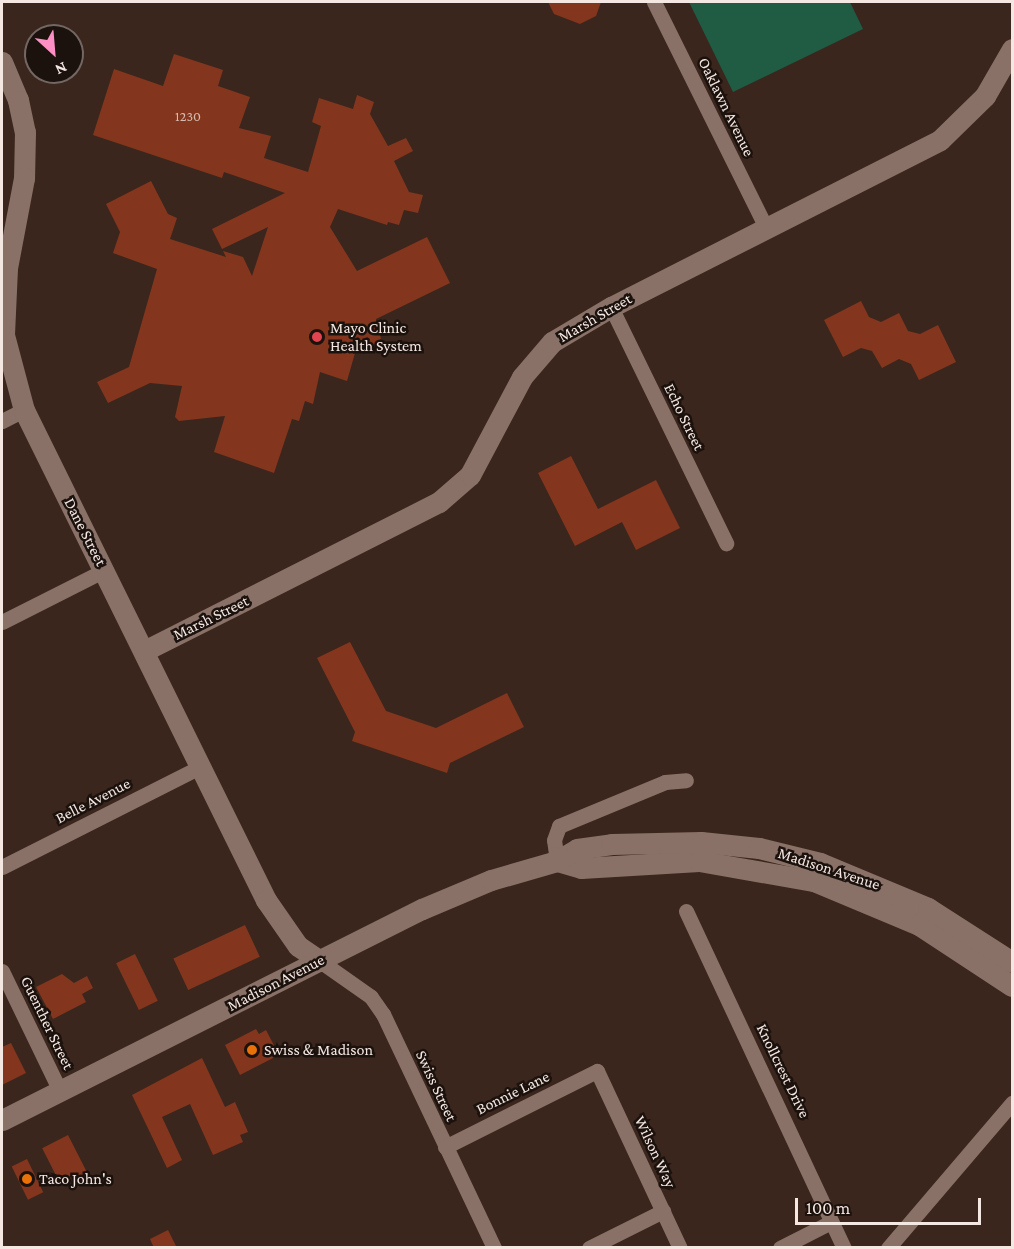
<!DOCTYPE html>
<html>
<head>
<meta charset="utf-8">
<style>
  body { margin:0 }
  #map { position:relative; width:1014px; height:1249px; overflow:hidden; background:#3a261d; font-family:"Crimson Pro",serif }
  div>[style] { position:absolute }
  .green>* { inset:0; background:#205b44 }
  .building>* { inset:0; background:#83361d; transform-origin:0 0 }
  .street>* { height:15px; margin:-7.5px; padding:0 7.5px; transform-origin:7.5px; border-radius:7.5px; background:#897167 }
  .secondary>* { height:21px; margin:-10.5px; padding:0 10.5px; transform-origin:10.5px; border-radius:10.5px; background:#897167 }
  .dots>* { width:16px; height:16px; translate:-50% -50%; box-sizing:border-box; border:3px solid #1b110d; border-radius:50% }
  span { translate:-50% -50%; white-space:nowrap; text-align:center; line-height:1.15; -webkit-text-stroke:5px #1b110d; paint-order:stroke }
  .number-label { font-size:14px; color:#d8bbb0 }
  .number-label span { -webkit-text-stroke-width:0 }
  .street-label { font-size:16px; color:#f5e7e1 }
  .poi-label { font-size:16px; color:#f5e7e1 }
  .left { translate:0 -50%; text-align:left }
  .frame { position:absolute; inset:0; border:3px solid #f5e7e1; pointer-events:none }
  .north { position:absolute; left:24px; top:24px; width:60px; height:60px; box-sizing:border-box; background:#1b110d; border:2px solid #726762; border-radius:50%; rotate:154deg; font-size:16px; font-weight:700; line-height:24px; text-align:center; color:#f5e7e1 }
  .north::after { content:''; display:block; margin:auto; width:21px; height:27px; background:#fc8fc3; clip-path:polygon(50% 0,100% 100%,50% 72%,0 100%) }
  .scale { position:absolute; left:795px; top:1198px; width:186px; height:27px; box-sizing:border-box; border:3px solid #f5e7e1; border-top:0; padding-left:8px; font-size:18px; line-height:21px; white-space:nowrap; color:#f5e7e1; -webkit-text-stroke:4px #1b110d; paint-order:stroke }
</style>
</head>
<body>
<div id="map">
  <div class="green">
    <i style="clip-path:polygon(689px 2px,850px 2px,863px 29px,733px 92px)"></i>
  </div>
  <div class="building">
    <i style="clip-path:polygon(548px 2px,601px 2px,596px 16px,580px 24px,554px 14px)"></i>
    <i style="clip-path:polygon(174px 54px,223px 70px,218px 86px,250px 97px,239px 128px,271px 136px,264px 158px,308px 172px,321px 126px,312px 122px,319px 98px,353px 109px,357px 95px,374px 102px,370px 114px,388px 146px,406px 138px,413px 151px,394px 161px,409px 192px,423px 195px,418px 213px,404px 210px,399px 225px,388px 222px,387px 225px,338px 209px,330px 227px,357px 271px,427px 237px,450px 283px,376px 319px,381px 339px,369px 348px,359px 339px,347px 381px,320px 372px,313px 404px,305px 401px,299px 421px,292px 419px,274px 473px,214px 452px,225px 416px,179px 421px,175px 417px,182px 386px,150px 383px,108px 403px,97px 382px,129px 367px,157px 269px,113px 253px,120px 232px,106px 204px,151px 181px,168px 214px,177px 218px,170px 239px,226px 257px,223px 251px,243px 257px,252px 276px,268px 227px,222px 249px,212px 229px,285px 193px,224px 172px,222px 178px,93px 135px,114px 69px,163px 86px)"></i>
    <i style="clip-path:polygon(861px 301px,869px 317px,881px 322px,899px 313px,908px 331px,920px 334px,938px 325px,956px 362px,919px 380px,911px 364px,899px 359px,882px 368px,872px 351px,861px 348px,843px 357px,824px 320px)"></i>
    <i style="clip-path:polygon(571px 456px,598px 509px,656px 480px,680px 528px,636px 550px,622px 522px,575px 546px,538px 473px)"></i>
    <i style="clip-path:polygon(350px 642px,386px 711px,436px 728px,507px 693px,524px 727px,450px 763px,447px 773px,352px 741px,355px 732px,317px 658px)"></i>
    <i style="left:245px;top:925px;width:35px;height:79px;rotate:65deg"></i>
    <i style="left:135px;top:954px;width:52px;height:21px;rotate:64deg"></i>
    <i style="clip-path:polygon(62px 974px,74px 983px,87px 976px,93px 988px,82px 994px,86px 1002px,53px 1019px,36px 987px)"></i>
    <i style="clip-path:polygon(256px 1029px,259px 1034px,266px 1030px,279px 1055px,240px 1075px,225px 1045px)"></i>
    <i style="clip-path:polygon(11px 1043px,26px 1073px,2px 1085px,2px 1047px)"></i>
    <i style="clip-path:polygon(202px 1058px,225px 1107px,235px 1102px,248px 1132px,240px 1135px,243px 1142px,213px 1155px,190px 1104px,162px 1117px,182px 1160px,167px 1168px,132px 1095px)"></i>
    <i style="left:68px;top:1135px;width:42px;height:29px;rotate:63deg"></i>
    <i style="left:27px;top:1159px;width:37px;height:17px;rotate:64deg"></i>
    <i style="clip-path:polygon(168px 1230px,177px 1248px,154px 1248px,150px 1239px)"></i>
  </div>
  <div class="street">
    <i style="left:654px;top:2px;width:252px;rotate:63.6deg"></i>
    <i style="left:611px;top:307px;width:263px;rotate:64deg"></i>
    <i style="left:2px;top:421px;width:25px;rotate:-27deg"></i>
    <i style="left:2px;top:622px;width:115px;rotate:-26.8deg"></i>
    <i style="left:557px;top:861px;width:21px;rotate:-98deg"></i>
    <i style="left:554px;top:840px;width:15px;rotate:-70deg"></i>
    <i style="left:559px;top:826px;width:115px;rotate:-22.5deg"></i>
    <i style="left:665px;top:782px;width:21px;rotate:-5deg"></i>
    <i style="left:2px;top:867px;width:222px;rotate:-26.8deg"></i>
    <i style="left:686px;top:911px;width:372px;rotate:64.9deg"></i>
    <i style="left:320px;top:961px;width:62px;rotate:35.2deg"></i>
    <i style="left:371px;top:997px;width:21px;rotate:55deg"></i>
    <i style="left:383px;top:1014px;width:259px;rotate:64.6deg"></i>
    <i style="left:2px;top:971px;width:133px;rotate:64.2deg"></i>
    <i style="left:445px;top:1147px;width:170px;rotate:-26.6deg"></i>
    <i style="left:597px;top:1071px;width:195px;rotate:64.9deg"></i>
    <i style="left:589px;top:1248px;width:83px;rotate:-26.6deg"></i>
    <i style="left:780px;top:1248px;width:57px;rotate:-27deg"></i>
    <i style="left:888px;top:1248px;width:191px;rotate:-49.5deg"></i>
  </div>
  <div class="secondary">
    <i style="left:2px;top:62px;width:41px;rotate:67.2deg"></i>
    <i style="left:18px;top:100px;width:33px;rotate:78deg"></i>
    <i style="left:25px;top:132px;width:46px;rotate:91.2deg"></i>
    <i style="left:24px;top:178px;width:92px;rotate:100.7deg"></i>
    <i style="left:7px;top:268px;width:67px;rotate:92.6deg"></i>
    <i style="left:4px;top:335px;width:78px;rotate:75.1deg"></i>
    <i style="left:24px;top:410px;width:547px;rotate:63.72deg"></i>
    <i style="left:266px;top:900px;width:56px;rotate:55.2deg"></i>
    <i style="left:298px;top:946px;width:27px;rotate:34deg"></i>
    <i style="left:144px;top:651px;width:330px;rotate:-26.8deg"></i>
    <i style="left:439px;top:502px;width:41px;rotate:-41.1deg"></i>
    <i style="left:470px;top:475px;width:111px;rotate:-62deg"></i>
    <i style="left:522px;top:377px;width:46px;rotate:-49.4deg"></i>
    <i style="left:552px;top:342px;width:69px;rotate:-30.7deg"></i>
    <i style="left:611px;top:307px;width:369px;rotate:-26.9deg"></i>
    <i style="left:940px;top:140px;width:63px;rotate:-44.4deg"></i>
    <i style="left:985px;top:96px;width:54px;rotate:-60.1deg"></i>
    <i style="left:557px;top:861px;width:25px;rotate:16deg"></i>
    <i style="left:581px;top:868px;width:118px;rotate:-3.4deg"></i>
    <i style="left:699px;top:861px;width:117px;rotate:9.9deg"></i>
    <i style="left:814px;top:881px;width:114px;rotate:22.7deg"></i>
    <i style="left:919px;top:925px;width:111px;rotate:33.3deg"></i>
    <i style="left:2px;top:1120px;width:470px;rotate:-26.7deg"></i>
    <i style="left:422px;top:909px;width:75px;rotate:-22.8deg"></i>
    <i style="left:491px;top:880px;width:69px;rotate:-16.1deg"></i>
    <i style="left:557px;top:861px;width:23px;rotate:-31deg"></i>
    <i style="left:577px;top:849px;width:35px;rotate:-8deg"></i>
    <i style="left:612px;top:844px;width:89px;rotate:-1.3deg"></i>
    <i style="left:701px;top:842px;width:58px;rotate:5.9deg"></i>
    <i style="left:759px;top:848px;width:63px;rotate:13.8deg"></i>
    <i style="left:820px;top:863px;width:117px;rotate:22.6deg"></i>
    <i style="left:928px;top:908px;width:100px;rotate:32.7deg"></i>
  </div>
  <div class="dots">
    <i style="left:317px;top:337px;background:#e0444e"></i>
    <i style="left:252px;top:1050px;background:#e8710a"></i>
    <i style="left:27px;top:1179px;background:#e8710a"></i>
  </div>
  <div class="number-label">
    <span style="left:188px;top:116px">1230</span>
  </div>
  <div class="street-label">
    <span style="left:726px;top:107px;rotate:64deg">Oaklawn Avenue</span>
    <span style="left:595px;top:318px;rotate:-30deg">Marsh Street</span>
    <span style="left:684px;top:417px;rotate:64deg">Echo Street</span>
    <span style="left:85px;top:532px;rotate:63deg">Dane Street</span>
    <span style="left:211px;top:618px;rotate:-26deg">Marsh Street</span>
    <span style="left:93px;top:801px;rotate:-27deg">Belle Avenue</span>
    <span style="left:829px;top:869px;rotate:18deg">Madison Avenue</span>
    <span style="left:276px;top:983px;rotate:-27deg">Madison Avenue</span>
    <span style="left:47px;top:1023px;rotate:64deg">Guenther Street</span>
    <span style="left:783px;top:1071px;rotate:64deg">Knollcrest Drive</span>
    <span style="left:436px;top:1086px;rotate:65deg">Swiss Street</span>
    <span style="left:513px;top:1093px;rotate:-26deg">Bonnie Lane</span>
    <span style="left:655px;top:1152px;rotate:65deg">Wilson Way</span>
  </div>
  <div class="poi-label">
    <span class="left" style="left:330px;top:337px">Mayo Clinic<br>Health System</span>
    <span class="left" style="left:264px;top:1050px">Swiss &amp; Madison</span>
    <span class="left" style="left:39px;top:1179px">Taco John's</span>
  </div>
  <div class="frame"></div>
  <div class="north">N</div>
  <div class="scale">100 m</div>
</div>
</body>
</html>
